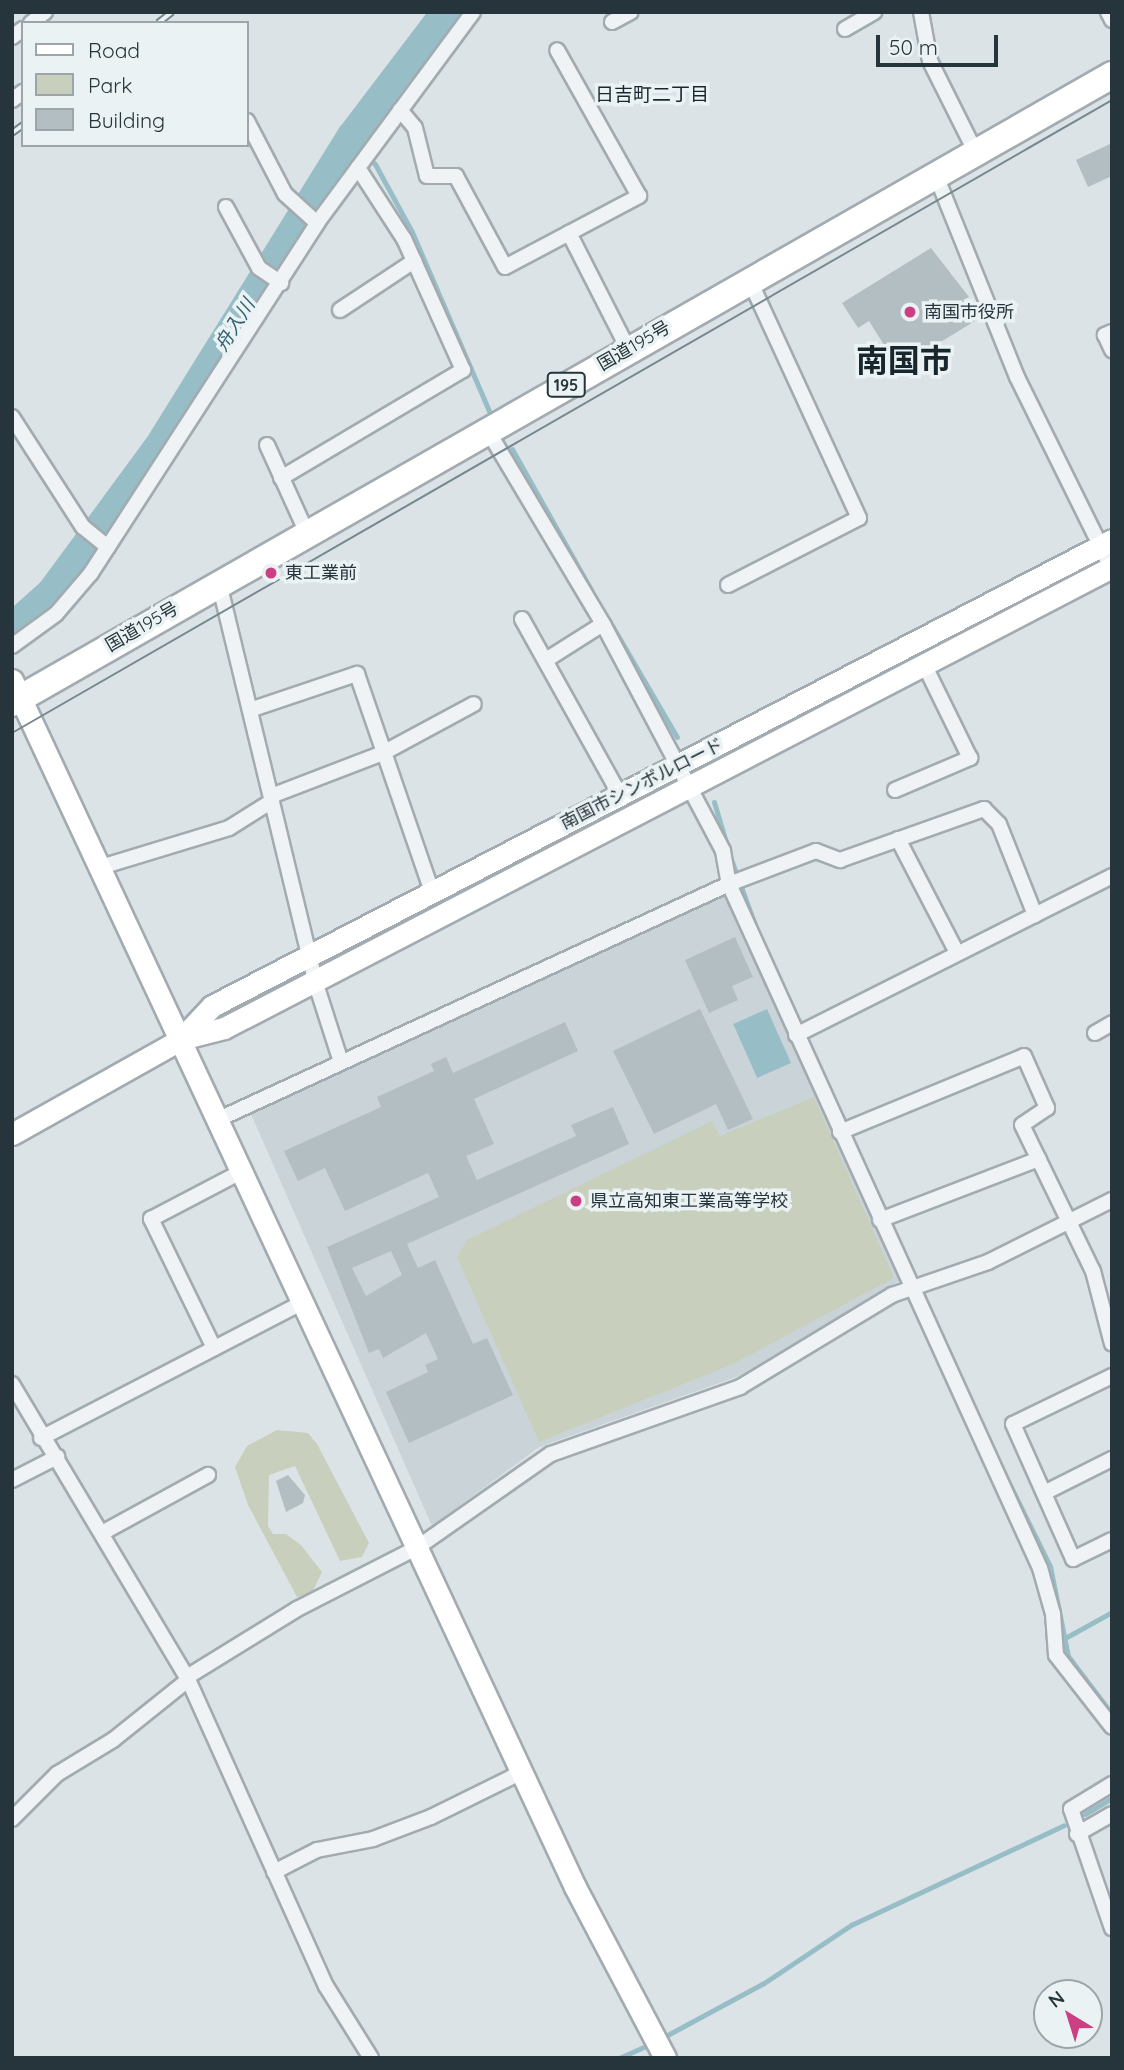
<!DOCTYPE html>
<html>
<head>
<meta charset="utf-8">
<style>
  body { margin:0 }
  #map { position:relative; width:1124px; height:2070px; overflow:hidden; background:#dce3e6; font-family:Quicksand,"Noto Sans JP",sans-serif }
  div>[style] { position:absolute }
  .built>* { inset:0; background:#cad3d8 }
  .green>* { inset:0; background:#c8d0bd }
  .water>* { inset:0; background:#97bec7; transform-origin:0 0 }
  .stream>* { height:5px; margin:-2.5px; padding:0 2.5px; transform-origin:2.5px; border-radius:2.5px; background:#97bec7 }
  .river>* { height:30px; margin:-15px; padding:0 15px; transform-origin:15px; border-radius:15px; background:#97bec7 }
  .building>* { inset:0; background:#b3bec3 }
  .roads { filter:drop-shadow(2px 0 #a2abb0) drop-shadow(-2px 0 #a2abb0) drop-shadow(0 2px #a2abb0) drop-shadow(0 -2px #a2abb0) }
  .street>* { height:14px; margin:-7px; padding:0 7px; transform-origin:7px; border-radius:7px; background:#eff3f5 }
  .secondary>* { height:21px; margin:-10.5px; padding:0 10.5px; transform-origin:10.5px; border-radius:10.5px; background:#fff }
  .highway>* { height:26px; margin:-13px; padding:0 13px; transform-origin:13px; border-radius:13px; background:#fff }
  .tram>* { height:2px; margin:-1px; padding:0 1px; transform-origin:1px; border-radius:1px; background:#768890 }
  .rail>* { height:8px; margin-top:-4px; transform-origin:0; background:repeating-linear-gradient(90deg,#ebf2f4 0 16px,#768890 0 32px); box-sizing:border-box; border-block:2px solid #768890 }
  .dots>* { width:19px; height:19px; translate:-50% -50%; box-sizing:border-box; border:4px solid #ebf2f4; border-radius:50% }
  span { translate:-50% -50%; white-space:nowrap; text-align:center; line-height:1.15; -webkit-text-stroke:7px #ebf2f4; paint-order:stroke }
  .shield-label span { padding:2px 5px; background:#ebf2f4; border:2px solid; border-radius:5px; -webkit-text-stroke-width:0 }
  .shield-label { font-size:16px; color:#26353c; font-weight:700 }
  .poi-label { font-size:18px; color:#26353c }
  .left { translate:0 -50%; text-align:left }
  .street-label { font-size:18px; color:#26353c }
  .neighbourhood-label { font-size:19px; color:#18262d }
  .water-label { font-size:19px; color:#316170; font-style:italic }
  .town-label { font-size:32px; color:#18262d; font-weight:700 }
  .frame { position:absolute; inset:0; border:14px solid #26353c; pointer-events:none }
  .legend { position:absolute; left:21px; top:21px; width:228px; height:126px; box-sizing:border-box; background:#ebf2f4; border:2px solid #9ca6aa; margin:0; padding:9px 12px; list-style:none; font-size:21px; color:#26353c }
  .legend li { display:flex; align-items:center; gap:14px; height:35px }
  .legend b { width:35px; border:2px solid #9ca6aa }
  .north { position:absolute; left:1033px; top:1979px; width:70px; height:70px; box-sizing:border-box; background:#ebf2f4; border:2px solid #9ca6aa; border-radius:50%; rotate:322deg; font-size:19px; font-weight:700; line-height:28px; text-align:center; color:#26353c }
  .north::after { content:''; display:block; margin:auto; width:24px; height:32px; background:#cc4083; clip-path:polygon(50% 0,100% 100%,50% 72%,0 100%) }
  .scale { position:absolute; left:876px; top:35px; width:122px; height:32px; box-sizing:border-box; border:4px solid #26353c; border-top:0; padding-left:9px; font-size:21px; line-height:24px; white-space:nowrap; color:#26353c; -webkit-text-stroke:5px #ebf2f4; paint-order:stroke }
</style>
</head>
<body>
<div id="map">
  <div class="built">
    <i style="clip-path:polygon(727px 892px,901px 1280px,739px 1376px,539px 1447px,432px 1526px,250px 1112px)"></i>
  </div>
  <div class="green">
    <i style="clip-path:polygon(814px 1097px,894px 1278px,731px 1365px,539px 1442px,457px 1257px,467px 1240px,712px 1121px,720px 1136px)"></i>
    <i style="clip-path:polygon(277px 1430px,308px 1433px,317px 1444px,369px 1543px,362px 1557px,340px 1561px,295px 1466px,269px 1475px,268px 1526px,273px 1534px,286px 1534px,301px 1545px,322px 1572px,311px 1595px,297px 1597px,248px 1505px,235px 1467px,247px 1446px)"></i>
  </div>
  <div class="water">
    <i style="left:767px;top:1009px;width:59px;height:37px;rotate:66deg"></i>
  </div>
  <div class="stream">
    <i style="left:352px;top:136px;width:36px;rotate:51deg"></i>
    <i style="left:375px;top:164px;width:77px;rotate:61.4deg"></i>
    <i style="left:412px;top:232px;width:197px;rotate:66.7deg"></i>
    <i style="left:512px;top:449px;width:162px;rotate:60.7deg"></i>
    <i style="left:610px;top:622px;width:133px;rotate:59.8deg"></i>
    <i style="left:714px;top:802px;width:49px;rotate:73.4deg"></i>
    <i style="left:731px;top:859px;width:70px;rotate:70deg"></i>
    <i style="left:1002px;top:1469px;width:108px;rotate:63.7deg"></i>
    <i style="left:1050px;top:1566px;width:92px;rotate:78.7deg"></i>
    <i style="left:1068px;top:1656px;width:73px;rotate:52.8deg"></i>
    <i style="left:1065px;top:1638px;width:54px;rotate:-29deg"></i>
    <i style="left:1085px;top:1814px;width:31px;rotate:-31deg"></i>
    <i style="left:660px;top:2039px;width:118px;rotate:-28.3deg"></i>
    <i style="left:764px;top:1983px;width:105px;rotate:-33.7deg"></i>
    <i style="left:851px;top:1925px;width:235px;rotate:-25.1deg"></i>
    <i style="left:619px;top:2058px;width:35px;rotate:-24deg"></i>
  </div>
  <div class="river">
    <i style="left:12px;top:628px;width:54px;rotate:-42deg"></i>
    <i style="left:52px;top:592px;width:186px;rotate:-53.7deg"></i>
    <i style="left:162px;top:442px;width:360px;rotate:-58.2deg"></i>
    <i style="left:352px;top:136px;width:156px;rotate:-52.8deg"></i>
  </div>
  <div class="building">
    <i style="clip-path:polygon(1112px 143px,1112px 176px,1088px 187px,1076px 160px)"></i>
    <i style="clip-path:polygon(931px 248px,969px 297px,963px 300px,975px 321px,885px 376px,871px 352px,884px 345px,869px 321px,858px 328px,842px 303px)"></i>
    <i style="clip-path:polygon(735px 937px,753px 977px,732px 986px,738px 1000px,709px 1013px,685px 960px)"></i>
    <i style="clip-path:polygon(700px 1009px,753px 1119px,728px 1130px,716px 1104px,654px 1134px,613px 1051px)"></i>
    <i style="clip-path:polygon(evenodd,565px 1022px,578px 1051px,474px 1099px,494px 1144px,466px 1156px,477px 1180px,576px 1136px,571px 1125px,613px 1107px,629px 1144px,407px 1244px,418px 1268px,435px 1260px,473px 1344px,487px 1338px,513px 1395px,409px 1443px,386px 1392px,428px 1372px,425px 1365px,438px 1359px,426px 1333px,383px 1358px,379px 1349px,369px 1353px,327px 1247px,439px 1197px,428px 1173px,345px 1211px,325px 1168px,298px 1181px,284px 1151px,381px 1107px,377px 1097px,434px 1071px,431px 1064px,446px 1057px,453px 1073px,565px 1022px,391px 1251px,402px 1275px,366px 1296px,352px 1268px,391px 1251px)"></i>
    <i style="clip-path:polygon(288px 1475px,305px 1495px,303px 1503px,286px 1512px,276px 1481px)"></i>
  </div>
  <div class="roads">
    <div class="street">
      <i style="left:921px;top:12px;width:50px;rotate:79.6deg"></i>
      <i style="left:930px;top:61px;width:101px;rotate:63.4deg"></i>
      <i style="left:1108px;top:12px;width:9px;rotate:63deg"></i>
      <i style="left:612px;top:22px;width:21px;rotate:-28deg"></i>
      <i style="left:31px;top:23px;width:18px;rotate:-38deg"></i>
      <i style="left:845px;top:29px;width:34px;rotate:-30deg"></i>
      <i style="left:12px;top:37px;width:14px;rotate:-36deg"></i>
      <i style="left:12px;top:100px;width:14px;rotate:-36deg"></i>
      <i style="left:400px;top:110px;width:23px;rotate:50deg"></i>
      <i style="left:415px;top:128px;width:49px;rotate:76deg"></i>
      <i style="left:427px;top:176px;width:29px"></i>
      <i style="left:456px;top:176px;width:103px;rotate:61.7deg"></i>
      <i style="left:505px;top:267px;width:152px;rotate:-27.9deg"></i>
      <i style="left:639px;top:196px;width:167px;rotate:-119.3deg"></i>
      <i style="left:247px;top:121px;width:82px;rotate:62.5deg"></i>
      <i style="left:285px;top:194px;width:43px;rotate:42.2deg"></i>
      <i style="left:935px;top:173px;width:220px;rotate:68.1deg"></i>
      <i style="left:1017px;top:377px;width:212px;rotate:63.7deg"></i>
      <i style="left:226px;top:207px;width:69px;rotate:61.6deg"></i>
      <i style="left:259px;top:268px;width:27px;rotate:34deg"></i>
      <i style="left:569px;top:233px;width:130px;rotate:63deg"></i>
      <i style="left:340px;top:310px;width:89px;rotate:-33.5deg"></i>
      <i style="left:1112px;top:332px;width:8px;rotate:157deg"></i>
      <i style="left:1105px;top:335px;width:17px;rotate:65deg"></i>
      <i style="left:12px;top:417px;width:131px;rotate:57.2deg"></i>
      <i style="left:83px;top:527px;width:32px;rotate:39deg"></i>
      <i style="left:488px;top:431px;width:225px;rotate:59.2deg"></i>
      <i style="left:603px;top:624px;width:257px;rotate:62.1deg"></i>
      <i style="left:723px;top:851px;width:34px;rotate:80deg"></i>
      <i style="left:729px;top:884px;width:751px;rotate:65.55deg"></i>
      <i style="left:1040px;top:1568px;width:48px;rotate:74.2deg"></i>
      <i style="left:1053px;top:1614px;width:41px;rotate:85.8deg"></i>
      <i style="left:1056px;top:1655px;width:91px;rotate:52.1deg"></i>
      <i style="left:267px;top:445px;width:97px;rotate:65.6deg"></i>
      <i style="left:281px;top:478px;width:212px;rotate:-30.7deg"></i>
      <i style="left:463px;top:370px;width:144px;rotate:-114.2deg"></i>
      <i style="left:404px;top:239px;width:85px;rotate:-122.9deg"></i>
      <i style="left:219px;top:583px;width:409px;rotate:76.4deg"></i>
      <i style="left:315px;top:981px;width:85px;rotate:72.2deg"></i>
      <i style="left:728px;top:585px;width:147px;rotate:-27.1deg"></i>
      <i style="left:859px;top:518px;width:261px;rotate:-114.7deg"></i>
      <i style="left:522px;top:619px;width:201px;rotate:60.9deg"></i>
      <i style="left:12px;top:646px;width:54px;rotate:-36deg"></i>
      <i style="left:56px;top:614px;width:54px;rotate:-49.5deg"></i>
      <i style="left:91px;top:573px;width:417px;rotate:-57.1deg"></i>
      <i style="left:317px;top:223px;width:262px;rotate:-53.5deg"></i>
      <i style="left:546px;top:660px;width:67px;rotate:-32.3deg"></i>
      <i style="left:250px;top:710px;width:113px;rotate:-18.6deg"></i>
      <i style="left:357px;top:674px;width:231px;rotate:71deg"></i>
      <i style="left:895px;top:790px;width:82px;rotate:-23.1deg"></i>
      <i style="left:970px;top:758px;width:105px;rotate:-116.1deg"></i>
      <i style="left:271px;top:796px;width:120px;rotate:-21deg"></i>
      <i style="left:383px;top:753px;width:103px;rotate:-28.3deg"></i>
      <i style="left:898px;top:839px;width:128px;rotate:62.6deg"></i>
      <i style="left:101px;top:867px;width:134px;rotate:-16.9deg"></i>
      <i style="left:229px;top:828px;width:51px;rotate:-32.1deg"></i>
      <i style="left:1095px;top:1033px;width:20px;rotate:-30deg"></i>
      <i style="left:796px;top:1035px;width:354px;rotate:-26.7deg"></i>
      <i style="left:219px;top:1119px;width:562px;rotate:-24.74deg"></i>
      <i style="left:729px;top:884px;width:93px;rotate:-20.8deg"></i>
      <i style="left:816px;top:851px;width:26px;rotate:21deg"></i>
      <i style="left:840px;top:860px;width:153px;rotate:-19.5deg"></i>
      <i style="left:984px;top:809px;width:21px;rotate:45deg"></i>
      <i style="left:999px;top:824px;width:98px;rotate:68.4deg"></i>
      <i style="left:840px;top:1132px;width:199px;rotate:-22.4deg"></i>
      <i style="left:1024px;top:1056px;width:57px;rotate:66.1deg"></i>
      <i style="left:1047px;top:1108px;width:30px;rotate:146deg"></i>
      <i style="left:1022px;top:1125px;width:162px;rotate:64.1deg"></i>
      <i style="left:1093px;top:1271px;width:75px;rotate:75.4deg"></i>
      <i style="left:880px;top:1220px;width:170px;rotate:-21deg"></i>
      <i style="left:214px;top:1348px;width:144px;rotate:-116deg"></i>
      <i style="left:151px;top:1219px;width:104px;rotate:-27.6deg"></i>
      <i style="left:1112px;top:1376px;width:110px;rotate:154.1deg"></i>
      <i style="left:1013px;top:1424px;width:148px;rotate:66deg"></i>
      <i style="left:1073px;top:1559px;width:43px;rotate:-26deg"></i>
      <i style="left:12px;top:1384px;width:341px;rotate:59.2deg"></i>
      <i style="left:187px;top:1677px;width:339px;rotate:65.8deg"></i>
      <i style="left:326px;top:1986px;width:85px;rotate:58deg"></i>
      <i style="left:41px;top:1438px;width:297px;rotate:-27.4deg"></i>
      <i style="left:12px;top:1480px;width:51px;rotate:-27.1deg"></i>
      <i style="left:1046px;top:1492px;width:74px;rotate:-26.6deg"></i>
      <i style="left:102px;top:1533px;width:121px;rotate:-28.7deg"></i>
      <i style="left:187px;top:1677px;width:129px;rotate:-31.7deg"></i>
      <i style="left:297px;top:1609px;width:136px;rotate:-27.1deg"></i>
      <i style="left:418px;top:1547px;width:162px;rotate:-35deg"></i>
      <i style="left:551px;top:1454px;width:201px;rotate:-19.5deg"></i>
      <i style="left:740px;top:1387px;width:178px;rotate:-31.2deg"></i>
      <i style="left:892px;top:1295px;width:102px;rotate:-19deg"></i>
      <i style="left:988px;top:1262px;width:139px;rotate:-26.6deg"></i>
      <i style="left:1112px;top:1784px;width:48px;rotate:148.6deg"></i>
      <i style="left:1071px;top:1809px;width:126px;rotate:71deg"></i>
      <i style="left:12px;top:1819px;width:64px;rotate:-45deg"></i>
      <i style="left:57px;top:1774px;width:66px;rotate:-31.3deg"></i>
      <i style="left:113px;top:1740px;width:96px;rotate:-38.7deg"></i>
      <i style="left:1077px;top:1834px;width:40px;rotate:-29.7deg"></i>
      <i style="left:274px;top:1872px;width:48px;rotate:-27.1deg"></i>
      <i style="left:317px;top:1850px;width:57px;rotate:-11.1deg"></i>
      <i style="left:373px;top:1839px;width:62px;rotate:-20.8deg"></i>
      <i style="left:431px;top:1817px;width:102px;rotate:-26.3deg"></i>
    </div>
    <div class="secondary">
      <i style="left:12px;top:680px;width:1332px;rotate:64.99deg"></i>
      <i style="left:575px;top:1887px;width:193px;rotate:62.2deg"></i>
      <i style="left:181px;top:1039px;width:45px;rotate:-46.8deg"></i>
      <i style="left:212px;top:1006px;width:1013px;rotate:-27.37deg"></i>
      <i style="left:12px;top:1134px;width:194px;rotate:-29.3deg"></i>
      <i style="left:181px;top:1039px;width:44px;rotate:-14.3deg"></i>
      <i style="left:224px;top:1028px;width:1001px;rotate:-27.44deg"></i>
    </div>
    <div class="highway">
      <i style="left:12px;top:703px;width:1267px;rotate:-29.72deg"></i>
    </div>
  </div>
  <div class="tram">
    <i style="left:12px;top:733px;width:1269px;rotate:-29.92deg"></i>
  </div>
  <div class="rail">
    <i style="left:158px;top:23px;width:18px;rotate:-38deg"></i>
    <i style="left:12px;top:133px;width:14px;rotate:-36deg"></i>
  </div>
  <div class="dots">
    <i style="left:910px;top:312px;background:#cc4083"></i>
    <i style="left:271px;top:573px;background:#cc4083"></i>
    <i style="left:576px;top:1201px;background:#cc4083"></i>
  </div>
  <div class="shield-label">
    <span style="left:566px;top:385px">195</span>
  </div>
  <div class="poi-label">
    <span class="left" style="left:924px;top:312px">南国市役所</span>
    <span class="left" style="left:285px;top:573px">東工業前</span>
    <span class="left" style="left:590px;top:1201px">県立高知東工業高等学校</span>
  </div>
  <div class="street-label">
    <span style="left:634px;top:346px;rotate:-30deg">国道195号</span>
    <span style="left:142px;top:627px;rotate:-30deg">国道195号</span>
    <span style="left:642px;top:784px;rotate:-27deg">南国市シンボルロード</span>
  </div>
  <div class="neighbourhood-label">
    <span style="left:652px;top:95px">日吉町二丁目</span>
  </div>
  <div class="water-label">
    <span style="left:235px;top:325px;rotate:-58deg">舟入川</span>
  </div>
  <div class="town-label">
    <span style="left:904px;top:360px">南国市</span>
  </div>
  <div class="frame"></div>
  <ul class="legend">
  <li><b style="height:9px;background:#fff"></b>Road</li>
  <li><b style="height:19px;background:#c8d0bd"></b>Park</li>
  <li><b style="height:19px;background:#b3bec3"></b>Building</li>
  </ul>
  <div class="north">N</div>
  <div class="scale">50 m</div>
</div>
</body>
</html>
